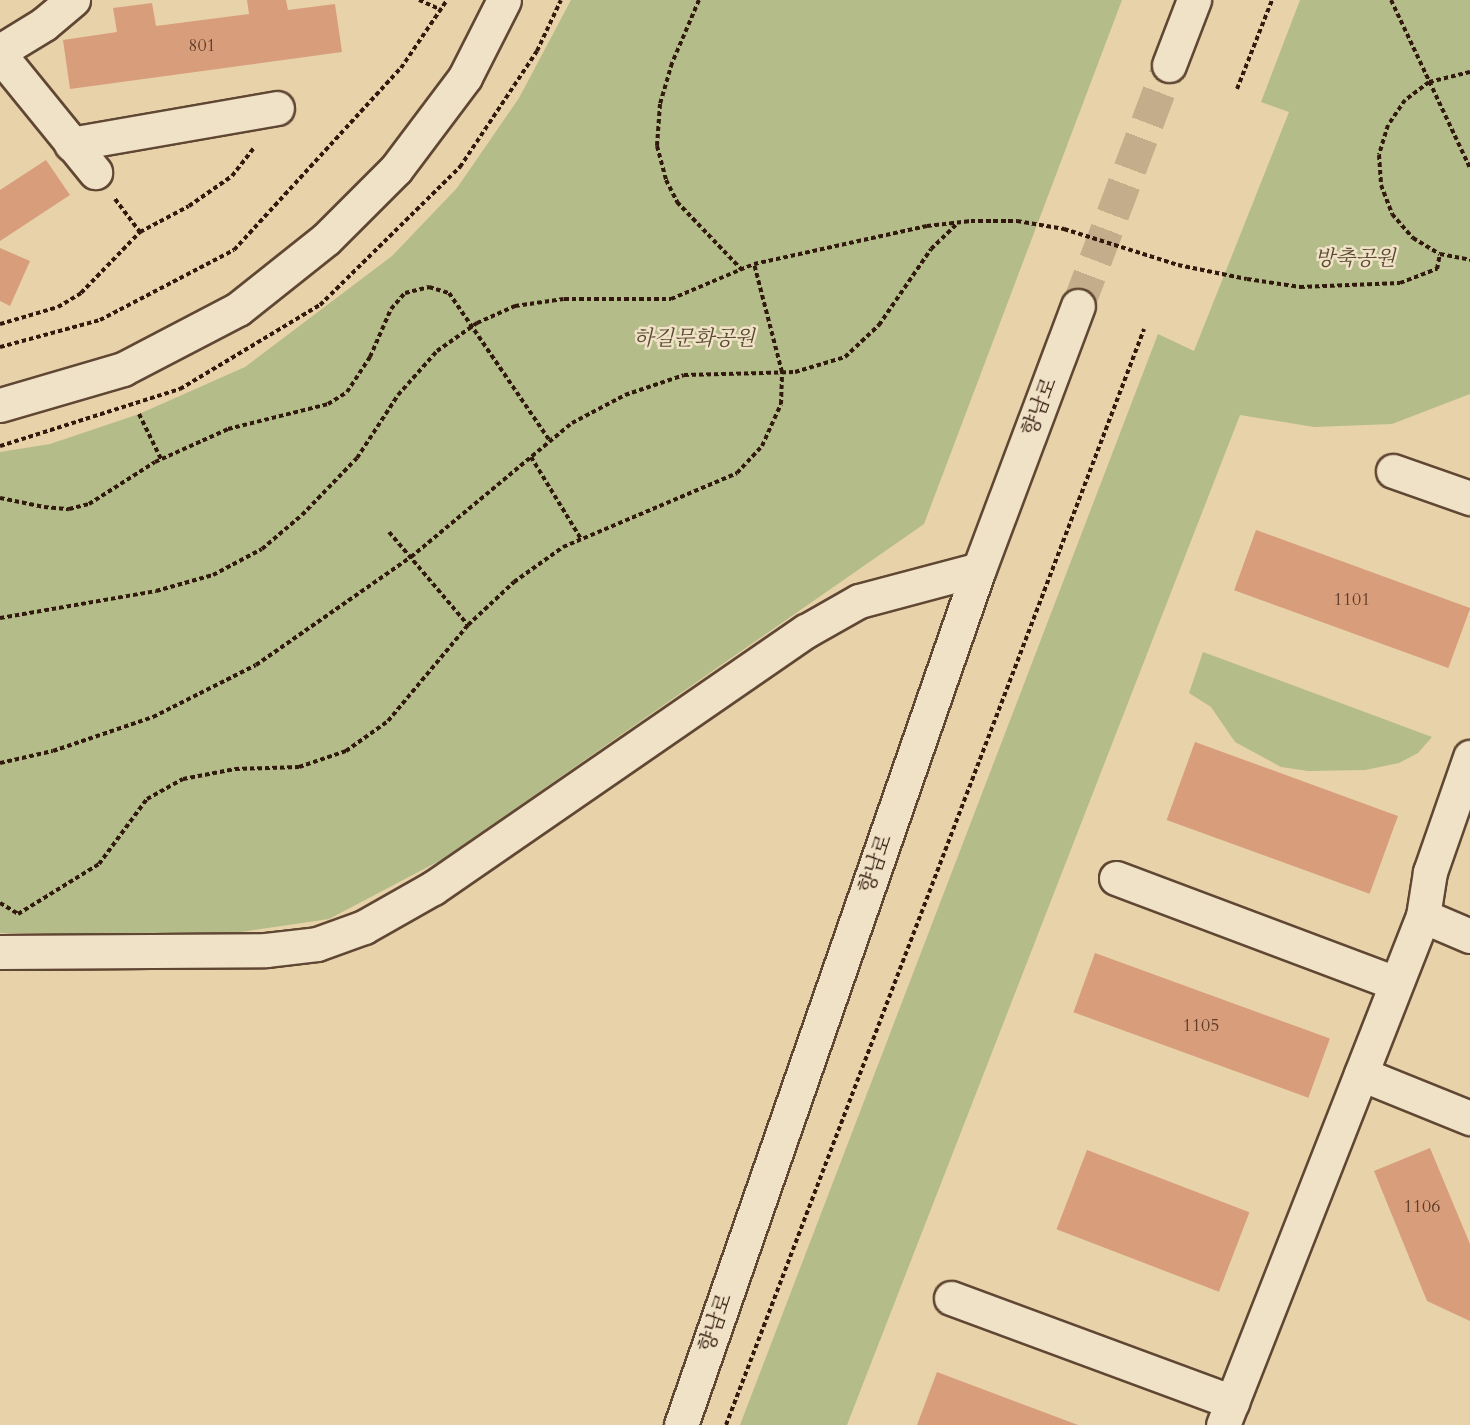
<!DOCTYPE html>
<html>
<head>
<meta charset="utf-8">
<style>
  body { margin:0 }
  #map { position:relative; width:1470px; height:1425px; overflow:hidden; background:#e8d2a9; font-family:Cardo,"Noto Serif KR",serif }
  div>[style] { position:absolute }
  .green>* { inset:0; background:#b4bc89 }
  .building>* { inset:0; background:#d89d7b; transform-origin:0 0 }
  .secondary-tunnel>* { height:33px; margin-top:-16.5px; transform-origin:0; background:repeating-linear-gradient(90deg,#c4ad8a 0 33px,transparent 0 49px) }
  .path>* { height:4px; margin-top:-2px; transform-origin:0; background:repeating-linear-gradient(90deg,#32190d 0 4.5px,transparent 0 7.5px) }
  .roads { filter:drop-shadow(2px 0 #604734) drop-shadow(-2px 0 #604734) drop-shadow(0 2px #604734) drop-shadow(0 -2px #604734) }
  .street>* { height:33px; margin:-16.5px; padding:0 16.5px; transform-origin:16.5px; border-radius:16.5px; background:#f0e2c7 }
  .secondary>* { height:33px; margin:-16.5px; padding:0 16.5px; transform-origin:16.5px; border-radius:16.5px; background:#f0e2c7 }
  .path-bridge>* { height:4px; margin-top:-2px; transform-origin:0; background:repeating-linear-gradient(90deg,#32190d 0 4.5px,transparent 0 7.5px) }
  span { translate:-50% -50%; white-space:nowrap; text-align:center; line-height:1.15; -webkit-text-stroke:5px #f0e2c7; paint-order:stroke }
  .number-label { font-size:18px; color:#5c3a28 }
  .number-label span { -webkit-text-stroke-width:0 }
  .park-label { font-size:21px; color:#594a32; font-style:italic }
  .street-label { font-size:21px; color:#32190d }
</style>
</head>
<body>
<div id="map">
  <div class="green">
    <i style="clip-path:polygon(571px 0,1122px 0,924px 524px,441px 860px,329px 919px,220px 935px,0 933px,0 452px,50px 444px,139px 414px,245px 367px,392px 256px,457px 188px,519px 98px)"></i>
    <i style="clip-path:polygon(1300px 0,1470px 0,1470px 394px,1392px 424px,1314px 427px,1240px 415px,847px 1425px,740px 1425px,1158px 334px,1194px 351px,1289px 112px,1261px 102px)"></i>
    <i style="clip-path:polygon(1203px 652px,1432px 737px,1418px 753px,1399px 763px,1365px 770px,1308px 771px,1281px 767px,1235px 742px,1211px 707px,1189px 693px)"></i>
  </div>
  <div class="building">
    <i style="clip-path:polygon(247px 0,286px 0,288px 10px,335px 4px,342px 52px,70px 89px,63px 40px,117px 32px,113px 8px,152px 3px,156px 26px,249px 14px)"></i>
    <i style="clip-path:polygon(46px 160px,70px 195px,0 241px,0 190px)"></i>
    <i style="clip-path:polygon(0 248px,30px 261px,10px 306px,0 301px)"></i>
    <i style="left:1256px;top:530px;width:228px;height:64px;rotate:20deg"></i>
    <i style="left:1195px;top:742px;width:216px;height:83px;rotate:20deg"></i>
    <i style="left:1095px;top:953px;width:250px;height:63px;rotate:20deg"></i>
    <i style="clip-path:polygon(1430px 1148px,1470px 1244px,1470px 1321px,1427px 1301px,1374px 1171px)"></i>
    <i style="left:1087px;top:1150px;width:174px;height:85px;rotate:21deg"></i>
    <i style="clip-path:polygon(937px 1372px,1078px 1425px,917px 1425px)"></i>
  </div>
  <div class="secondary-tunnel">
    <i style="left:1078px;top:306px;width:258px;rotate:-69.3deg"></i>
  </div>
  <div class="path">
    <i style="left:419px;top:0;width:24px;rotate:24deg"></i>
    <i style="left:699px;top:0;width:69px;rotate:113.2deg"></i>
    <i style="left:672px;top:63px;width:43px;rotate:106.3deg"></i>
    <i style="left:660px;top:104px;width:42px;rotate:94.1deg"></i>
    <i style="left:657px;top:146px;width:35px;rotate:75deg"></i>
    <i style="left:666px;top:180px;width:25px;rotate:63deg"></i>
    <i style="left:677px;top:202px;width:94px;rotate:46.3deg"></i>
    <i style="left:1391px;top:0;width:186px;rotate:64.8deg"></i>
    <i style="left:1470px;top:72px;width:42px;rotate:166.3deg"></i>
    <i style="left:1429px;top:82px;width:30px;rotate:143deg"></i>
    <i style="left:1405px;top:100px;width:30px;rotate:124deg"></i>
    <i style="left:1388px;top:125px;width:31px;rotate:107deg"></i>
    <i style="left:1379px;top:155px;width:30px;rotate:86deg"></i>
    <i style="left:1381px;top:185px;width:31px;rotate:69deg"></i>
    <i style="left:1392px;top:214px;width:32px;rotate:49deg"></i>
    <i style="left:1413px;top:238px;width:31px;rotate:31deg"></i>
    <i style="left:1440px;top:254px;width:31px;rotate:11deg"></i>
    <i style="left:1237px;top:89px;width:96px;rotate:-68.5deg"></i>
    <i style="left:115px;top:199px;width:41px;rotate:52.9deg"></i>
    <i style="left:1247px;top:279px;width:54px;rotate:8.6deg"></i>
    <i style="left:1300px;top:287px;width:100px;rotate:-2.3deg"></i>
    <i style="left:1400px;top:283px;width:40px;rotate:-21deg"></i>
    <i style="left:1437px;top:269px;width:15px;rotate:-79deg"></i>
    <i style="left:0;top:324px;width:60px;rotate:-16.3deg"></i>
    <i style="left:58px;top:307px;width:27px;rotate:-31deg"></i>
    <i style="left:81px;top:293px;width:85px;rotate:-46deg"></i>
    <i style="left:140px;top:232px;width:55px;rotate:-28deg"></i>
    <i style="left:189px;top:206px;width:52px;rotate:-34.9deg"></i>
    <i style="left:232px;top:176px;width:37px;rotate:-52deg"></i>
    <i style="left:0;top:347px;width:104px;rotate:-15.1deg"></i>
    <i style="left:100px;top:320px;width:151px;rotate:-27.6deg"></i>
    <i style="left:234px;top:250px;width:247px;rotate:-47.5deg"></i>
    <i style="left:401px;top:68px;width:82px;rotate:-55.9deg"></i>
    <i style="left:139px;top:414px;width:50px;rotate:63.9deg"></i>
    <i style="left:0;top:446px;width:189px;rotate:-17.6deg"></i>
    <i style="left:180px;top:389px;width:163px;rotate:-31deg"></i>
    <i style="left:320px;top:305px;width:197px;rotate:-44.6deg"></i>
    <i style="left:460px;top:167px;width:139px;rotate:-56.4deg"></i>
    <i style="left:537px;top:51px;width:56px;rotate:-64.8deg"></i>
    <i style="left:531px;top:457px;width:96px;rotate:58.6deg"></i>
    <i style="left:0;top:498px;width:45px;rotate:11.6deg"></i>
    <i style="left:44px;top:507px;width:25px;rotate:5deg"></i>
    <i style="left:69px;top:509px;width:21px;rotate:-14deg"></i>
    <i style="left:89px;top:504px;width:78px;rotate:-32.5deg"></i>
    <i style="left:155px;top:462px;width:80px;rotate:-24.3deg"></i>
    <i style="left:228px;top:429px;width:103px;rotate:-14deg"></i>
    <i style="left:328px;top:404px;width:22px;rotate:-32deg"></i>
    <i style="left:347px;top:392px;width:42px;rotate:-56.7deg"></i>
    <i style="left:370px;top:357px;width:52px;rotate:-66.4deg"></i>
    <i style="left:391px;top:309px;width:21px;rotate:-49deg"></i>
    <i style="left:405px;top:293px;width:25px;rotate:-14deg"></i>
    <i style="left:429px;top:287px;width:21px;rotate:17deg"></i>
    <i style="left:449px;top:293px;width:179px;rotate:55.7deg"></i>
    <i style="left:389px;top:532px;width:122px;rotate:49.7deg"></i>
    <i style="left:0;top:618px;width:158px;rotate:-9.8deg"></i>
    <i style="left:156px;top:591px;width:59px;rotate:-15.7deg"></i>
    <i style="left:213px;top:575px;width:55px;rotate:-28deg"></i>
    <i style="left:262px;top:549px;width:52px;rotate:-40.4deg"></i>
    <i style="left:302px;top:515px;width:79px;rotate:-46deg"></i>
    <i style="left:357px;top:458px;width:75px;rotate:-56.9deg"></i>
    <i style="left:398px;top:395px;width:59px;rotate:-48.4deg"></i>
    <i style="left:437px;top:351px;width:49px;rotate:-35deg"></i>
    <i style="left:477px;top:323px;width:42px;rotate:-24.1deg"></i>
    <i style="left:515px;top:306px;width:49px;rotate:-8.1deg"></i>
    <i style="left:564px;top:299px;width:107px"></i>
    <i style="left:671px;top:299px;width:90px;rotate:-22.9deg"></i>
    <i style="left:754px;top:264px;width:177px;rotate:-12.4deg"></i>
    <i style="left:0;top:763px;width:54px;rotate:-12.8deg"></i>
    <i style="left:53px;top:751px;width:106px;rotate:-18.8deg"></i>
    <i style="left:153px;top:717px;width:115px;rotate:-26.8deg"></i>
    <i style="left:256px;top:665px;width:189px;rotate:-34.9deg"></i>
    <i style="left:411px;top:557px;width:209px;rotate:-39.8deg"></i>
    <i style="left:572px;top:423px;width:60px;rotate:-27.8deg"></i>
    <i style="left:625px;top:395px;width:62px;rotate:-18.7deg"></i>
    <i style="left:684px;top:375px;width:111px;rotate:-1.5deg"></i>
    <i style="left:795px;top:372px;width:52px;rotate:-16.7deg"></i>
    <i style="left:845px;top:357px;width:47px;rotate:-43.3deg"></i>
    <i style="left:879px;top:325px;width:92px;rotate:-55.6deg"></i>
    <i style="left:931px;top:249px;width:39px;rotate:-44deg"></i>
    <i style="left:0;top:903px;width:21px;rotate:31deg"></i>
    <i style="left:18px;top:914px;width:95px;rotate:-31.7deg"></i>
    <i style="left:99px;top:864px;width:81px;rotate:-53.6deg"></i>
    <i style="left:147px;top:799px;width:41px;rotate:-29.1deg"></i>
    <i style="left:183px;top:779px;width:53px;rotate:-10.9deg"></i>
    <i style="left:235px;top:769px;width:64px;rotate:-1.8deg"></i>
    <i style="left:299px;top:767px;width:50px;rotate:-18.8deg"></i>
    <i style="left:346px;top:751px;width:52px;rotate:-35.5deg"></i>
    <i style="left:388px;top:721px;width:125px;rotate:-50.2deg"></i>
    <i style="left:468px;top:625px;width:63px;rotate:-43.1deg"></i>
    <i style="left:514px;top:582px;width:60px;rotate:-35.5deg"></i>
    <i style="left:563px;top:547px;width:189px;rotate:-23deg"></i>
    <i style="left:737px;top:473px;width:37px;rotate:-47deg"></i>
    <i style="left:762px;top:446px;width:46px;rotate:-65.7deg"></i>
    <i style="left:781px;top:404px;width:32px;rotate:-88deg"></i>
    <i style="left:782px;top:372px;width:112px;rotate:-104.5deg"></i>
    <i style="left:726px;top:1425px;width:1173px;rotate:-69.12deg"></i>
  </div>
  <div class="roads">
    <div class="street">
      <i style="left:0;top:51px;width:52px;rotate:-31.5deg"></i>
      <i style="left:44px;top:24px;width:38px;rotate:-40deg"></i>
      <i style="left:0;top:55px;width:151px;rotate:50.9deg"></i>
      <i style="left:71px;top:144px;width:209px;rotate:-9.9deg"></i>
      <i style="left:0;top:405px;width:128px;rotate:-16.3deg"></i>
      <i style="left:123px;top:369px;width:130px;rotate:-27.6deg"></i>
      <i style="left:238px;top:309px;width:112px;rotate:-38.5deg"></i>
      <i style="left:326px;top:239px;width:99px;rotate:-45deg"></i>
      <i style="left:396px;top:169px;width:115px;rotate:-53.1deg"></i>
      <i style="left:465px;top:77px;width:86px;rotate:-63.1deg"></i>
      <i style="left:1393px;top:471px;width:82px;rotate:19.3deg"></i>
      <i style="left:1116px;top:878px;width:299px;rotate:20.6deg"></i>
      <i style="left:1423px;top:916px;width:51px;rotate:23.1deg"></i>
      <i style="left:0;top:952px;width:266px;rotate:-0.4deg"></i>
      <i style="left:266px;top:950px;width:51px;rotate:-6.7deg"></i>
      <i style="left:317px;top:944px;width:50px;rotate:-19.9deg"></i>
      <i style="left:364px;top:927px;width:79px;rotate:-29.5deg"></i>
      <i style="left:433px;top:888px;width:453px;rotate:-34.6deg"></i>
      <i style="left:806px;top:631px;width:61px;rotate:-29.5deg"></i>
      <i style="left:859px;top:601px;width:124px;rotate:-14.9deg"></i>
      <i style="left:1361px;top:1074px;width:118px;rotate:22deg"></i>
      <i style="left:951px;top:1298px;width:300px;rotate:20.3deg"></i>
      <i style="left:1223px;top:1425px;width:547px;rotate:-68.55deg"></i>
      <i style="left:1423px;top:916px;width:45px;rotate:-81deg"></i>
      <i style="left:1430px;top:872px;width:122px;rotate:-70.8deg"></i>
    </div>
    <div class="secondary">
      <i style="left:1169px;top:65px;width:70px;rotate:-69deg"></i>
      <i style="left:681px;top:1425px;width:906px;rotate:-70.81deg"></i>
      <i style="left:979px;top:569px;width:281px;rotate:-69.4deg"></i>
    </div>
  </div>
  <div class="path-bridge">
    <i style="left:927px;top:226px;width:44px;rotate:-6.5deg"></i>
    <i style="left:971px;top:221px;width:46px"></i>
    <i style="left:1017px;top:221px;width:48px;rotate:9.7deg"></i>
    <i style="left:1064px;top:229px;width:120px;rotate:17.5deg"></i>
    <i style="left:1178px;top:265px;width:70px;rotate:11.5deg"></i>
  </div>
  <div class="number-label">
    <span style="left:202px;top:46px">801</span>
    <span style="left:1352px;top:600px">1101</span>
    <span style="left:1201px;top:1026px">1105</span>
    <span style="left:1422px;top:1207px">1106</span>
  </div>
  <div class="park-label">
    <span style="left:1355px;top:259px">방축공원</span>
    <span style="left:694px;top:339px">하길문화공원</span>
  </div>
  <div class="street-label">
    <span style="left:1040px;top:407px;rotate:-69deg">향남로</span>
    <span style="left:876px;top:864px;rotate:-71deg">향남로</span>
    <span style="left:716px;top:1323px;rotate:-71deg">향남로</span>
  </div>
</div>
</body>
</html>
